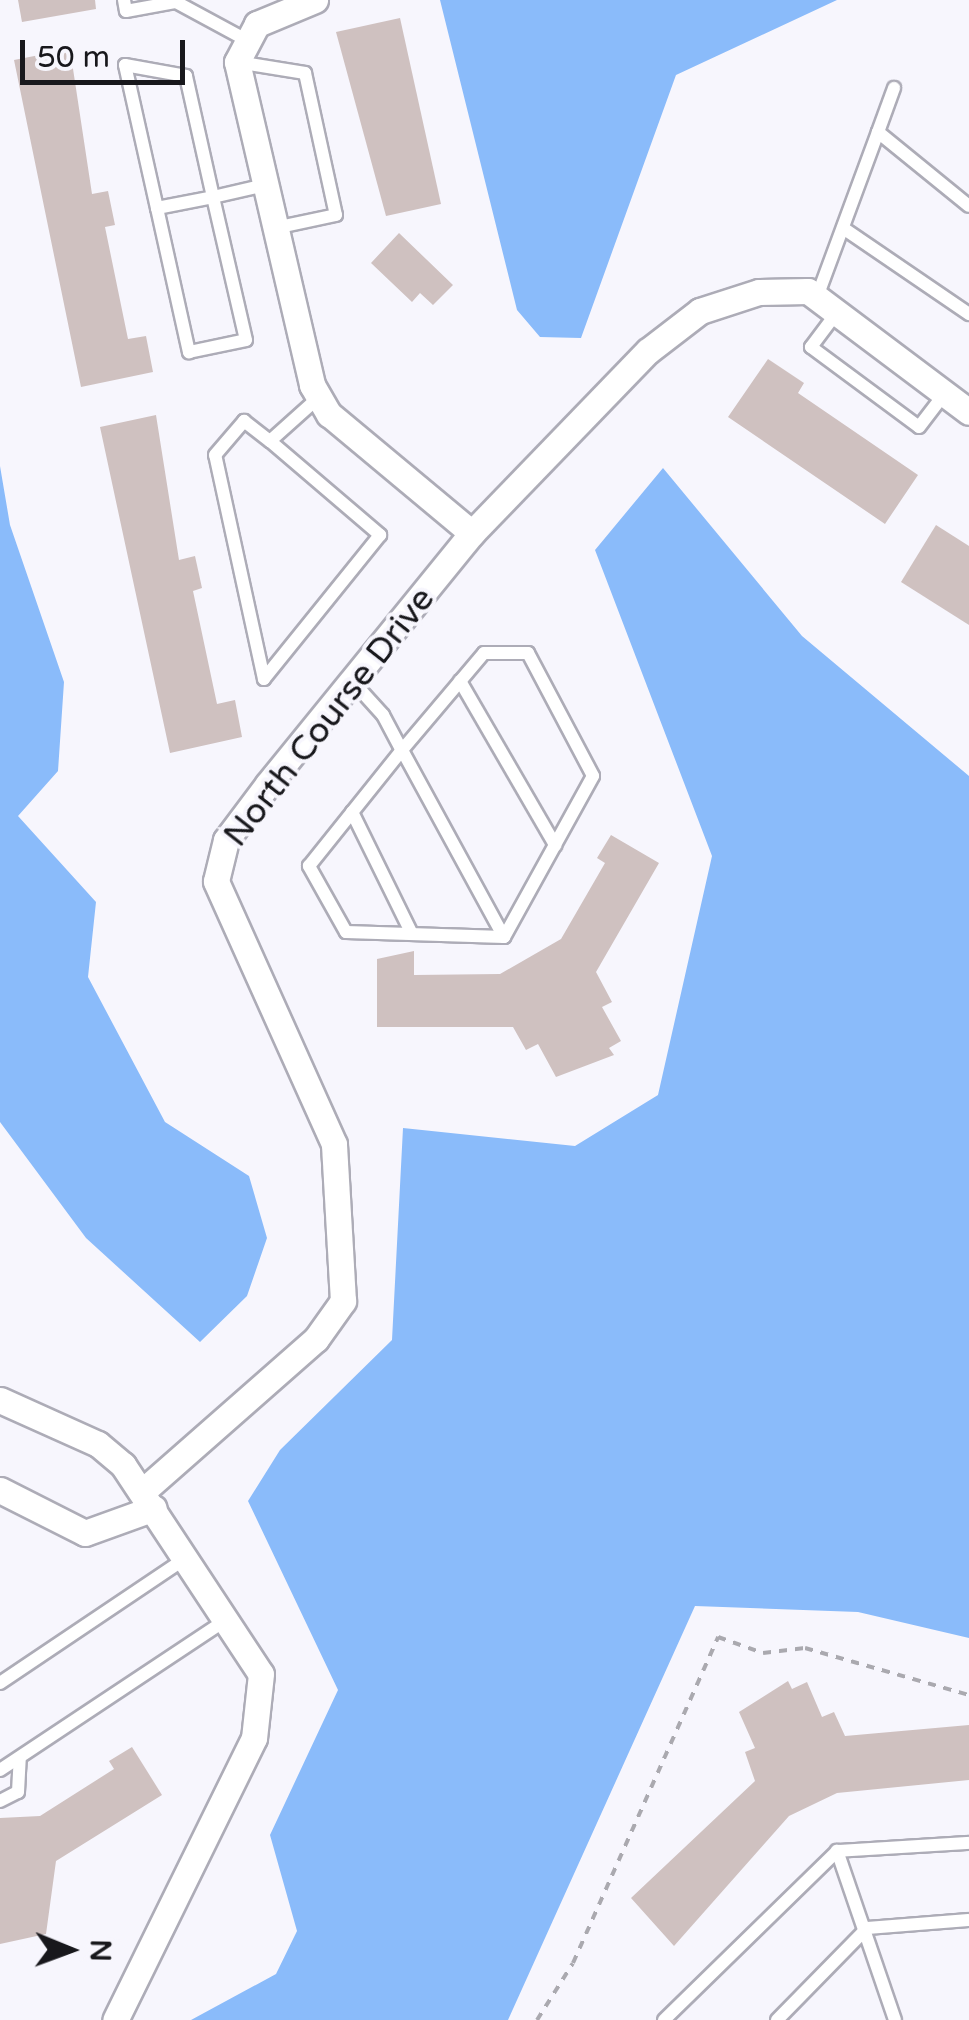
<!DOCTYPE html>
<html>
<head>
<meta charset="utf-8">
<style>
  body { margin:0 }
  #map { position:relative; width:969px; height:2020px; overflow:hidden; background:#f7f6fd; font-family:"Varela Round",sans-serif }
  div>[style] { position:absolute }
  .water>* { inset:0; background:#8abbfa }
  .building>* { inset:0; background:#cfc1c0 }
  .path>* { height:4px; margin-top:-2px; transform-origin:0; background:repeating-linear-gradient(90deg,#aaa9af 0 8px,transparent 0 16px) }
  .roads { filter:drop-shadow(2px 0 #adacb7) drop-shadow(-2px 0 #adacb7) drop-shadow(0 2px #adacb7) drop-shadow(0 -2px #adacb7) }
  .service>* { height:12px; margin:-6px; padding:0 6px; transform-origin:6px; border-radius:6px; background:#fff }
  .minor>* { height:25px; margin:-12.5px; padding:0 12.5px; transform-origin:12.5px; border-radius:12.5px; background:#fff }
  span { translate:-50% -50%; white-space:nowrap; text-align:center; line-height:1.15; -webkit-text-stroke:8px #f7f6fd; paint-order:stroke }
  .street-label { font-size:35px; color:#18181c }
  .north { position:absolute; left:20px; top:1900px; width:100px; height:100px; -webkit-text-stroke:8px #f7f6fd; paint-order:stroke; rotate:91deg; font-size:28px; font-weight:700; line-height:40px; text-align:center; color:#18181c }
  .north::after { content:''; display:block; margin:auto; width:35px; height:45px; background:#18181c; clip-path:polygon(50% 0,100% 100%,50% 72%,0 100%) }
  .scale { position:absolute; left:20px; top:40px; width:165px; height:45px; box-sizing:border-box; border:5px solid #18181c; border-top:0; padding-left:12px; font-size:30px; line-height:35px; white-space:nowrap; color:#18181c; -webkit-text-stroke:8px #f7f6fd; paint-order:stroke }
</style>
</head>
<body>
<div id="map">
  <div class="water">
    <i style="clip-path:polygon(440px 0,837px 0,676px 75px,581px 338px,540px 337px,517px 310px)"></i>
    <i style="clip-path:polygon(0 466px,10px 525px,64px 682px,58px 771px,18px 816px,96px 902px,88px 977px,165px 1122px,249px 1176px,267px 1238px,247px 1296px,200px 1342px,86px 1238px,0 1122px)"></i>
    <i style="clip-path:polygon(663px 468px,802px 636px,969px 776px,969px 1638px,858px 1612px,695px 1606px,508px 2020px,191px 2020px,276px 1974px,297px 1931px,270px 1835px,338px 1690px,248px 1501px,280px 1450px,392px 1340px,403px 1128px,575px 1146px,658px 1095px,712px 856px,595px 550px)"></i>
  </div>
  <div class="building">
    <i style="clip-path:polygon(18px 0,95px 0,96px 9px,22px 22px)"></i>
    <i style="clip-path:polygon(400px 18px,441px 204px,386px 216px,336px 32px)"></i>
    <i style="clip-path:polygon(70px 49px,92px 194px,108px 191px,115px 225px,105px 227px,128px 339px,146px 336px,153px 372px,81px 387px,14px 60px)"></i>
    <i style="clip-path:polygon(399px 233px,453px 285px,433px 305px,420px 293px,412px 302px,371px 263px)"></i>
    <i style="clip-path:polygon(768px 359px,804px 383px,798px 393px,918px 475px,885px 524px,728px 417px)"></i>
    <i style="clip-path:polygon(156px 415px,179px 560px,195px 556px,202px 588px,193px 591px,217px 704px,235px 700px,242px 737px,170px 753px,100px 427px)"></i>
    <i style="clip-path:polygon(936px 525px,969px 546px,969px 625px,901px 582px)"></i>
    <i style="clip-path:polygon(611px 835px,659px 863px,596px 972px,612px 1002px,602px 1007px,621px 1041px,609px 1048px,614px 1055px,556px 1077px,538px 1044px,526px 1050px,513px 1027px,377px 1027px,377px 959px,414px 951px,414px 975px,500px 974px,561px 939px,605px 863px,597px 858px)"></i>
    <i style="clip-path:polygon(788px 1681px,792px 1689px,807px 1682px,822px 1717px,834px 1712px,845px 1736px,969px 1725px,969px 1780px,837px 1793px,789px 1816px,674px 1946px,631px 1898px,755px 1781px,745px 1752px,755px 1748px,739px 1712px)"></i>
    <i style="clip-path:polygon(132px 1747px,162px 1795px,56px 1861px,46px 1934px,0 1944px,0 1818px,40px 1816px,114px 1769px,109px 1761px)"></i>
  </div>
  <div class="path">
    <i style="left:537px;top:2020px;width:67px;rotate:-57.7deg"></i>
    <i style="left:573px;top:1963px;width:357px;rotate:-66deg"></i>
    <i style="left:718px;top:1637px;width:48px;rotate:19.6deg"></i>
    <i style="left:763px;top:1653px;width:42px;rotate:-6.8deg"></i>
    <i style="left:805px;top:1648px;width:171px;rotate:16deg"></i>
  </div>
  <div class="roads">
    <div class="service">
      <i style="left:124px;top:0;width:11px;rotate:80deg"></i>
      <i style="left:126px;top:11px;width:51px;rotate:-10.2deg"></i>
      <i style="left:176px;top:2px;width:82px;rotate:28.4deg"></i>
      <i style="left:237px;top:62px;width:69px;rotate:9.2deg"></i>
      <i style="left:305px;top:73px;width:145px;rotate:77.7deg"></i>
      <i style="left:336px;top:215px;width:62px;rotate:168deg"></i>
      <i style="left:878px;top:132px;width:47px;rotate:-70deg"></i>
      <i style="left:157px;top:208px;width:148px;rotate:77.5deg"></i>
      <i style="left:189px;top:352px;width:58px;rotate:-11.9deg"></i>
      <i style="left:246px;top:340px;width:147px;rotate:-103deg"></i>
      <i style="left:213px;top:197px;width:124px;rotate:-102.6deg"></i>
      <i style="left:186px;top:76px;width:62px;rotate:-169.8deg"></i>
      <i style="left:125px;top:65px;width:147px;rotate:77.4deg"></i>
      <i style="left:157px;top:208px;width:57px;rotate:-11.1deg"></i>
      <i style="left:213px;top:197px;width:53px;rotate:-13deg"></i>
      <i style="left:843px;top:228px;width:153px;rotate:34.3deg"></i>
      <i style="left:817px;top:297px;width:176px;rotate:-69.7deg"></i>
      <i style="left:878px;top:132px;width:117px;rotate:39.1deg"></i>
      <i style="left:838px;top:311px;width:45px;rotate:126.9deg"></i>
      <i style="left:811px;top:347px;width:134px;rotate:36.5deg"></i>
      <i style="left:919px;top:427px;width:43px;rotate:-52.6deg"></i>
      <i style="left:270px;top:441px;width:145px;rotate:40.5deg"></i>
      <i style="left:380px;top:535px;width:185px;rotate:128.9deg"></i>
      <i style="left:264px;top:679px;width:229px;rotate:-102.3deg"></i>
      <i style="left:215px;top:455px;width:45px;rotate:-49.5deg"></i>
      <i style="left:244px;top:421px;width:33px;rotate:38deg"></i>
      <i style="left:270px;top:441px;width:66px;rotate:-41.9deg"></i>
      <i style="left:460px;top:681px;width:190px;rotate:59.9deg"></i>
      <i style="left:354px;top:683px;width:43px;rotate:47.8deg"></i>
      <i style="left:383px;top:715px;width:40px;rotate:62deg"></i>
      <i style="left:402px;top:750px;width:213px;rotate:61.4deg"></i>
      <i style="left:504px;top:937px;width:158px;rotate:-178.2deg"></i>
      <i style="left:346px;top:932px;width:76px;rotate:-119.3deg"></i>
      <i style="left:309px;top:866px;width:149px;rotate:-51.3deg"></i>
      <i style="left:402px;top:750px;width:127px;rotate:-49.8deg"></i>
      <i style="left:484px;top:653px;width:44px"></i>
      <i style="left:528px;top:653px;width:139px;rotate:62.1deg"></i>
      <i style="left:593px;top:776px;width:184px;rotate:118.9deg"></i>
      <i style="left:352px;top:812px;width:136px;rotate:63.8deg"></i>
      <i style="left:0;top:1683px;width:224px;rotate:-33.9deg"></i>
      <i style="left:0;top:1770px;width:273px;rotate:-33.6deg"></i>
      <i style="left:0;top:1801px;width:20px;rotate:-27deg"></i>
      <i style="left:18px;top:1792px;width:33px;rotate:-87deg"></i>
      <i style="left:664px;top:2020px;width:242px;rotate:-44.3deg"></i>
      <i style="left:777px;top:2020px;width:129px;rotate:-45.6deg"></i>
      <i style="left:867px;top:1928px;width:102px;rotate:-4.5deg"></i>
      <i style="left:895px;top:2020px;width:179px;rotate:-108.9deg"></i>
      <i style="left:837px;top:1851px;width:132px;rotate:-3.5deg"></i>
    </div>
    <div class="minor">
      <i style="left:315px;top:0;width:63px;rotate:157.5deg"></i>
      <i style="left:257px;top:24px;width:43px;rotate:117.8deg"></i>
      <i style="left:237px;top:62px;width:332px;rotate:76.9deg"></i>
      <i style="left:312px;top:385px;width:34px;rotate:60deg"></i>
      <i style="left:329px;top:414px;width:186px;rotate:39.8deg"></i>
      <i style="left:0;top:1400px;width:107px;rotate:24.2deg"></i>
      <i style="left:98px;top:1444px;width:33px;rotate:40deg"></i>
      <i style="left:123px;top:1465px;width:250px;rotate:56.6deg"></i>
      <i style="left:261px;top:1674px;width:64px;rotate:96.2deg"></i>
      <i style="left:254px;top:1738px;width:314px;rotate:116.2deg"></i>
      <i style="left:0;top:1490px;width:95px;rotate:26.8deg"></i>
      <i style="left:85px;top:1533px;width:73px;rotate:-19.9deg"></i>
      <i style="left:143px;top:1491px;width:230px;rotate:-41.3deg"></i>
      <i style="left:316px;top:1339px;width:47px;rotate:-54.6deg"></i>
      <i style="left:343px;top:1301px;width:157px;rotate:-93.3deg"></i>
      <i style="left:334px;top:1144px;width:288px;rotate:-114.2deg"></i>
      <i style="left:216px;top:881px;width:42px;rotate:-76.3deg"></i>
      <i style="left:226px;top:840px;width:70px;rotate:-53.1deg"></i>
      <i style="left:268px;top:784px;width:323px;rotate:-50.9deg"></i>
      <i style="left:472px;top:533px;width:253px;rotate:-46deg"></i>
      <i style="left:648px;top:351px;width:66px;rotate:-37.6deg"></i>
      <i style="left:700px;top:311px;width:62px;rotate:-17.9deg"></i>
      <i style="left:759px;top:292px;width:49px;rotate:-1.2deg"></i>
      <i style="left:808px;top:291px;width:201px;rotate:36.9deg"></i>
    </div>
  </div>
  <div class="street-label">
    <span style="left:329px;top:717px;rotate:-52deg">North Course Drive</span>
  </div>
  <div class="north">N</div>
  <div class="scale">50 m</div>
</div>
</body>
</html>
